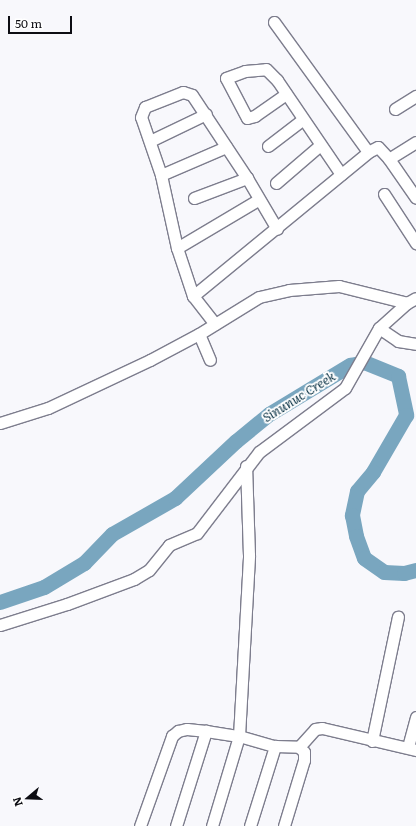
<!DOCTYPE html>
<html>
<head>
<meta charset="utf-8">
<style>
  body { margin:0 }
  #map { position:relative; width:416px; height:826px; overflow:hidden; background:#f8f8fc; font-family:Literata,serif }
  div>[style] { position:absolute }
  .river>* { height:15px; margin:-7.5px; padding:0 7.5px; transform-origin:7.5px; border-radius:7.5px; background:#79a6bf }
  .roads { filter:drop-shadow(1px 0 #7d7d8d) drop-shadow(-1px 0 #7d7d8d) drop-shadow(0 1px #7d7d8d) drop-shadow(0 -1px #7d7d8d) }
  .minor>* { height:11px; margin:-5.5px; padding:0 5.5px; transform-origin:5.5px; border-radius:5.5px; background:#fff }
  span { translate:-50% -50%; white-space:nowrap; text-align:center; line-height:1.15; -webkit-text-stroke:4px #fff; paint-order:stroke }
  .water-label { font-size:13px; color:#073043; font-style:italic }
  .north { position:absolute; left:8px; top:778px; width:40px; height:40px; -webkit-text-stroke:3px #fff; paint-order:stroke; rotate:251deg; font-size:11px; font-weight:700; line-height:16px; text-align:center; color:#0d0d13 }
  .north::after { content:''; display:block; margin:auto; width:14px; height:18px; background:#0d0d13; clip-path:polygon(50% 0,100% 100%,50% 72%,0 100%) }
  .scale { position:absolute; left:8px; top:16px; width:64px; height:18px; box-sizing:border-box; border:2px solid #0d0d13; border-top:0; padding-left:5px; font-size:12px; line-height:14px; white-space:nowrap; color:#0d0d13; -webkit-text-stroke:3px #fff; paint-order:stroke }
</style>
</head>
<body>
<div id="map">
  <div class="river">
    <i style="left:0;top:602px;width:46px;rotate:-18.8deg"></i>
    <i style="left:44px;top:587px;width:47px;rotate:-31deg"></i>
    <i style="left:84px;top:563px;width:40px;rotate:-46deg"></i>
    <i style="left:112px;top:534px;width:73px;rotate:-29.7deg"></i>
    <i style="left:175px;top:498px;width:83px;rotate:-43.1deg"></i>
    <i style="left:236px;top:441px;width:43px;rotate:-39.3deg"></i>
    <i style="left:269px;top:414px;width:95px;rotate:-31.2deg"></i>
    <i style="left:350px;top:365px;width:14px;rotate:-12deg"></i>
    <i style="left:364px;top:362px;width:37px;rotate:22deg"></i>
    <i style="left:398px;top:376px;width:40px;rotate:78deg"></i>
    <i style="left:406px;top:415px;width:66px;rotate:120.1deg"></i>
    <i style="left:373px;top:472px;width:25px;rotate:130deg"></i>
    <i style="left:357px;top:491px;width:25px;rotate:102deg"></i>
    <i style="left:352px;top:515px;width:21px;rotate:79deg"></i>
    <i style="left:356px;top:536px;width:23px;rotate:70deg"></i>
    <i style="left:364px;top:558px;width:24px;rotate:35deg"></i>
    <i style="left:384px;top:572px;width:20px;rotate:3deg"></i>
    <i style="left:404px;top:573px;width:12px;rotate:-14deg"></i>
  </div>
  <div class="roads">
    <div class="minor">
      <i style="left:274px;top:22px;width:160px;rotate:54.1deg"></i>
      <i style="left:368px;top:152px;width:11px;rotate:-27deg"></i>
      <i style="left:378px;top:147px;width:16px;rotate:47deg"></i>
      <i style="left:286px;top:94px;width:38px;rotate:145deg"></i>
      <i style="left:255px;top:116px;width:8px;rotate:166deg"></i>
      <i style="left:247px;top:118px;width:45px;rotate:-117.7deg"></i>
      <i style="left:226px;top:78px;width:20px;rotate:-20deg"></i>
      <i style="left:245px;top:71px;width:21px;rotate:-5deg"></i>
      <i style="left:266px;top:69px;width:16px;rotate:45deg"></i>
      <i style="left:277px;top:80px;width:114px;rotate:55.8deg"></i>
      <i style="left:395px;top:109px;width:25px;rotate:-32deg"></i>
      <i style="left:150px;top:141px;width:62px;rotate:-25.7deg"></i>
      <i style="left:416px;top:142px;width:32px;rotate:148deg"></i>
      <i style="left:389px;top:159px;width:47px;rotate:55.3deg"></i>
      <i style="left:268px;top:146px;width:43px;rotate:-37.4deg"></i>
      <i style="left:161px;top:175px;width:71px;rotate:-23.3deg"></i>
      <i style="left:276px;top:183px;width:57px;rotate:-40.7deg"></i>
      <i style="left:384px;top:194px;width:59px;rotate:56.9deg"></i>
      <i style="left:194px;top:198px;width:57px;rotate:-20.7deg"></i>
      <i style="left:177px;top:248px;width:94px;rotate:-30.7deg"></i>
      <i style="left:193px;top:296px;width:51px;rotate:-108.4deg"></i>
      <i style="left:177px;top:248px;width:75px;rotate:-102.4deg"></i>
      <i style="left:161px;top:175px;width:61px;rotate:-109deg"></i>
      <i style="left:141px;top:117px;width:11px;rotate:-68deg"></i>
      <i style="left:145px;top:107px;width:41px;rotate:-21.5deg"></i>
      <i style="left:183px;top:92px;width:9px;rotate:18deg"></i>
      <i style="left:192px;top:95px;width:100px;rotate:56.5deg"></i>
      <i style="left:247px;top:178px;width:59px;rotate:59.5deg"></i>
      <i style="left:215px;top:324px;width:36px;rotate:-128deg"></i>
      <i style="left:193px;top:296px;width:227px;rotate:-39.4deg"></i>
      <i style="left:379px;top:328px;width:23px;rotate:34deg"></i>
      <i style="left:398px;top:341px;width:18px;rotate:9deg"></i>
      <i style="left:199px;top:334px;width:28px;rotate:67deg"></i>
      <i style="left:0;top:423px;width:50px;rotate:-17.4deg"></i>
      <i style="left:48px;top:408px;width:113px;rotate:-25.2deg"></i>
      <i style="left:150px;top:360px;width:55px;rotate:-28deg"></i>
      <i style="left:199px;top:334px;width:70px;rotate:-31.7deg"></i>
      <i style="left:259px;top:297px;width:31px;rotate:-13deg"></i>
      <i style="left:289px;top:290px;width:50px;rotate:-4.6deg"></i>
      <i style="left:339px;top:286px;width:70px;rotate:14deg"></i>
      <i style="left:407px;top:303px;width:10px;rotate:-29deg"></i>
      <i style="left:0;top:625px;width:70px;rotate:-17.4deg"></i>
      <i style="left:67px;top:604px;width:72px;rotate:-20.5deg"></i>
      <i style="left:134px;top:579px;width:17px;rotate:-31deg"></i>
      <i style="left:149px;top:570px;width:32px;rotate:-51deg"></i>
      <i style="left:169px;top:545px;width:30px;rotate:-23deg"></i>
      <i style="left:197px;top:533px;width:102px;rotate:-52.6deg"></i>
      <i style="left:259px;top:452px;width:107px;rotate:-36.7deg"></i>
      <i style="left:345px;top:388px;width:69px;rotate:-60.5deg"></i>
      <i style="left:379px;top:328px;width:38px;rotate:-42deg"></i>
      <i style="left:372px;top:741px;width:127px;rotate:-78.2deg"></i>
      <i style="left:299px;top:747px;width:24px;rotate:-48deg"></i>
      <i style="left:315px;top:729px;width:7px;rotate:-8deg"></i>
      <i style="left:322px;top:728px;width:97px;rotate:13.2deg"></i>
      <i style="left:408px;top:747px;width:31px;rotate:-75deg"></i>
      <i style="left:140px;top:826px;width:96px;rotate:-70.4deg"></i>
      <i style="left:172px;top:736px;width:8px;rotate:-40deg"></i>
      <i style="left:178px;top:731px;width:9px;rotate:-13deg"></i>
      <i style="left:187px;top:729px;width:19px;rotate:6deg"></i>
      <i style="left:176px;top:826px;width:100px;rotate:-72.5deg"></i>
      <i style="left:206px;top:731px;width:33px;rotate:9deg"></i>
      <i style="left:239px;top:736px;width:37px;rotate:16deg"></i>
      <i style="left:275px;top:746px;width:24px;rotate:2deg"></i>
      <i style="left:299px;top:747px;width:7px;rotate:45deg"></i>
      <i style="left:304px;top:752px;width:8px;rotate:90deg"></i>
      <i style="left:304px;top:760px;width:69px;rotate:106.9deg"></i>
      <i style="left:212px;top:826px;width:94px;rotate:-73.3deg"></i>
      <i style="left:239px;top:736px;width:181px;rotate:-86.8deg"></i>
      <i style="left:249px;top:555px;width:89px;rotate:-91.9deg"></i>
      <i style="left:250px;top:826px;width:84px;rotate:-72.6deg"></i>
    </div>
  </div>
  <div class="water-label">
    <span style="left:299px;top:397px;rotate:-32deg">Sinunuc Creek</span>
  </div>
  <div class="north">N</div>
  <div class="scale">50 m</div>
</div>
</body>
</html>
